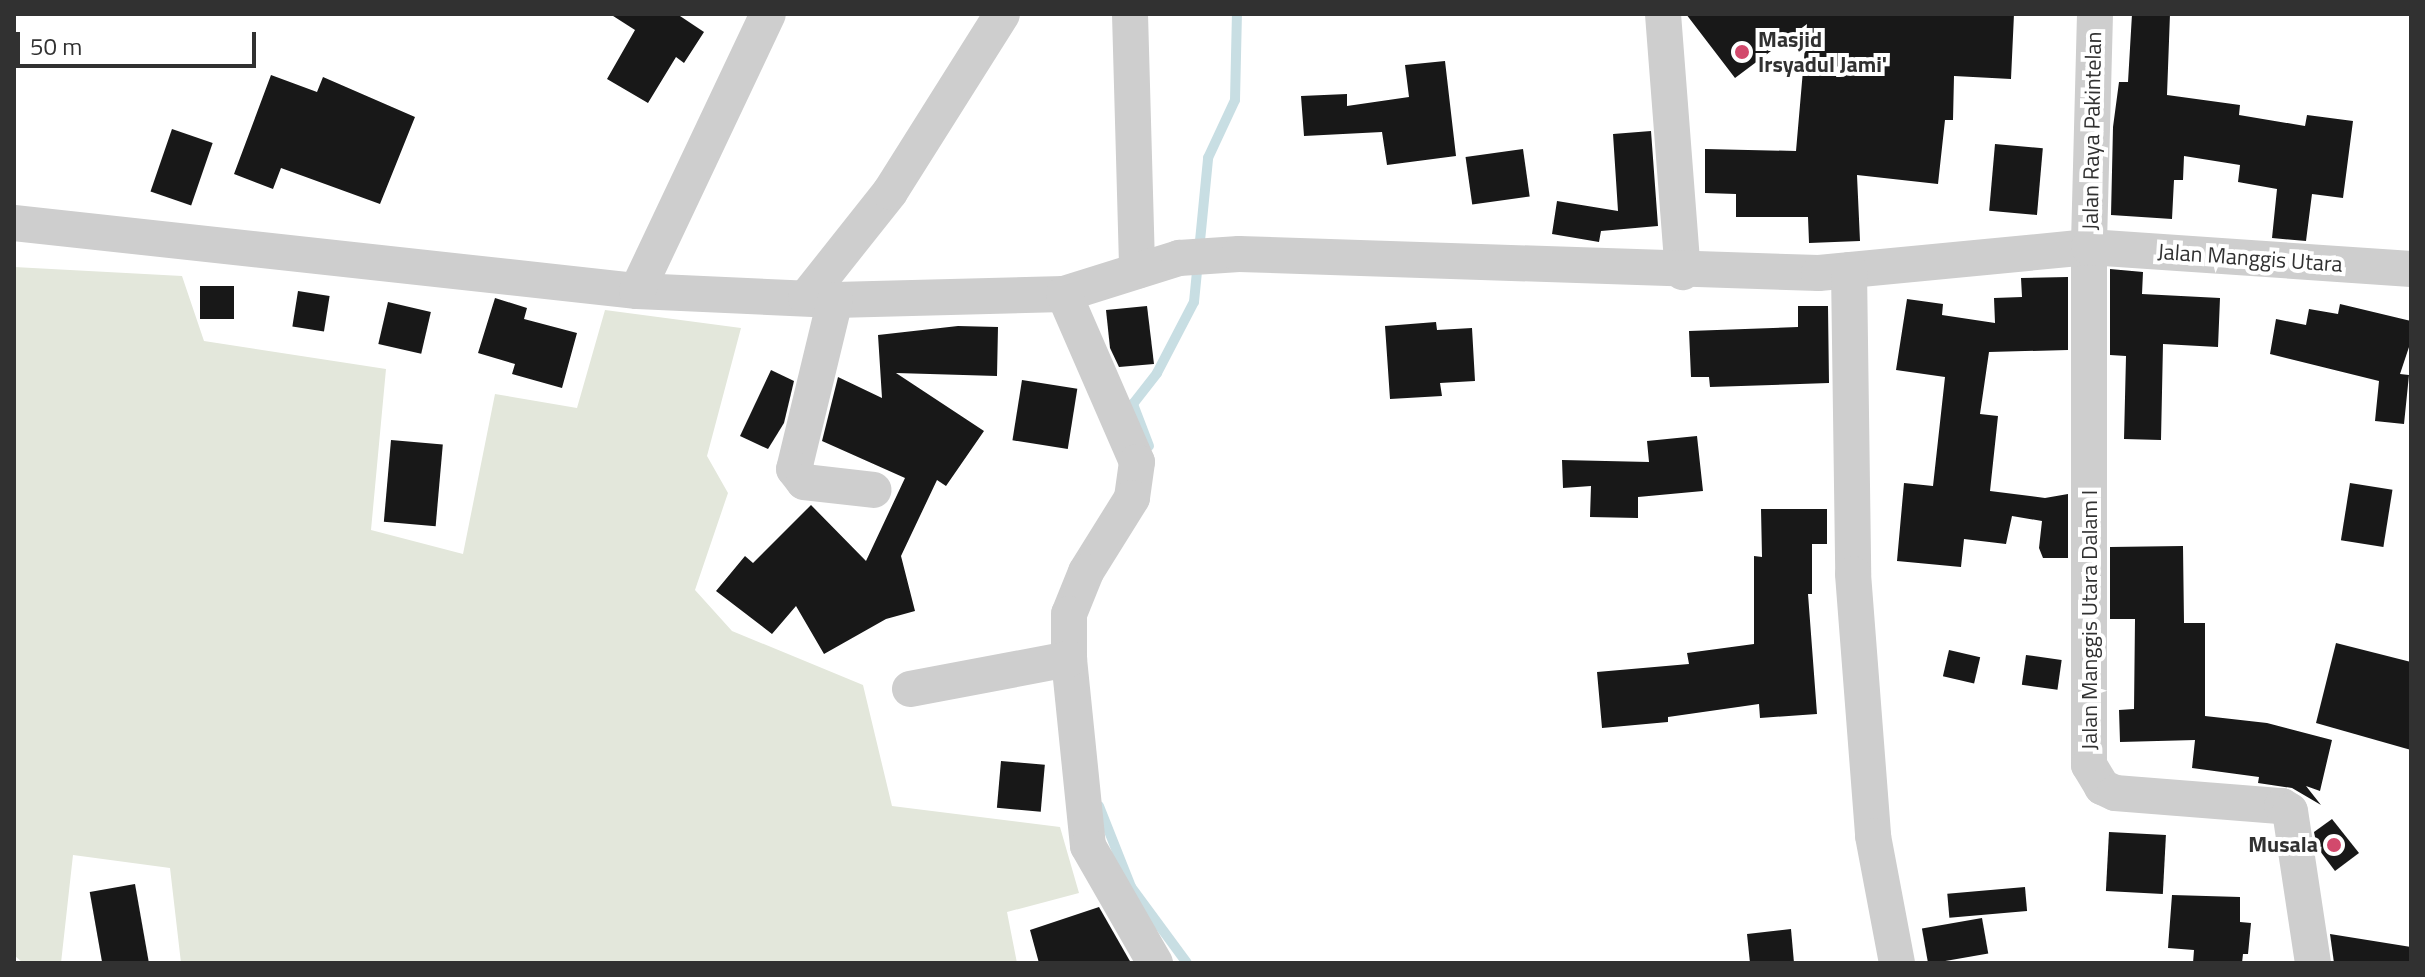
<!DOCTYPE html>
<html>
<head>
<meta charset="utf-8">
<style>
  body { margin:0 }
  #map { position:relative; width:2425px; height:977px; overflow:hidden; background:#fff; font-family:"Titillium Web",sans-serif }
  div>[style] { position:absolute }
  .green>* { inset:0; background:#e3e7db }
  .stream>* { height:10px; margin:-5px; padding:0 5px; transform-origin:5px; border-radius:5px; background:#c8dee3 }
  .building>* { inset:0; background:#181818; transform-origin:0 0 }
  .minor>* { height:36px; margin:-18px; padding:0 18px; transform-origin:18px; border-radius:18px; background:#cecece }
  .dots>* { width:22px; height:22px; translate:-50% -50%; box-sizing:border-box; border:4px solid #fff; border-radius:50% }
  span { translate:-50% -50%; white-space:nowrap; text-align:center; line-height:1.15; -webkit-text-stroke:8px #fff; paint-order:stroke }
  .poi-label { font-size:22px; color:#313131; font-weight:700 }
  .left { translate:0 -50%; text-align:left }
  .right { translate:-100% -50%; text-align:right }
  .street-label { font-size:22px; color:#313131 }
  .frame { position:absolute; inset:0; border:16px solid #313131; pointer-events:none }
  .scale { position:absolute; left:16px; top:32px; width:240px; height:36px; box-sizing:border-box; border:4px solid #313131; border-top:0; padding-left:10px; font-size:24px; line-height:28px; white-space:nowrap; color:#313131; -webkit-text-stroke:6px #fff; paint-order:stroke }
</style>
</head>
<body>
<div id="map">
  <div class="green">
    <i style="clip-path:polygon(14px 267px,182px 276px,204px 341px,386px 369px,371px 530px,463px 554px,495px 394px,577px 408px,605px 310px,741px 328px,707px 456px,728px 493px,695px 590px,732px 631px,863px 685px,892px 806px,1060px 827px,1079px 893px,1007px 912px,1017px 963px,181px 963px,170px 868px,73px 855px,61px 963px,23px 963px,14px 955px)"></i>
  </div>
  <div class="stream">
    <i style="left:1149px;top:446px;width:45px;rotate:-110.9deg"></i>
    <i style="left:1133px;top:404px;width:39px;rotate:-52deg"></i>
    <i style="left:1157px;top:373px;width:80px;rotate:-62.5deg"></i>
    <i style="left:1194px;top:302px;width:145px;rotate:-84.4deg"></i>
    <i style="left:1208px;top:158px;width:64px;rotate:-65deg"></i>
    <i style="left:1235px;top:100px;width:86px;rotate:-88.7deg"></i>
    <i style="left:1099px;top:806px;width:87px;rotate:68.4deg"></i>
    <i style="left:1131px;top:887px;width:94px;rotate:53.6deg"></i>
  </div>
  <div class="building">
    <i style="clip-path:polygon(610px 14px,677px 14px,704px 32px,684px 63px,676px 57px,648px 103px,607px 79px,635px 30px)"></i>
    <i style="clip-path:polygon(1686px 14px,2014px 14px,2011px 79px,1954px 76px,1953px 120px,1945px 120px,1938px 184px,1857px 175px,1860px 241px,1809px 243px,1808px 217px,1736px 217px,1736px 194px,1705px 193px,1705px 149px,1796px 151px,1807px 24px,1735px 78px)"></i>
    <i style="clip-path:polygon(2132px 14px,2170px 14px,2167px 95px,2240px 105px,2239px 115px,2305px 126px,2307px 115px,2353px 121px,2343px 198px,2312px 194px,2306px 241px,2272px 238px,2277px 189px,2238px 182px,2240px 165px,2184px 156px,2183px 180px,2174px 180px,2172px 219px,2111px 215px,2113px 127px,2119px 82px,2128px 82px)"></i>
    <i style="clip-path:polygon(1445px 61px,1456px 156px,1387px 165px,1382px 132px,1304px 136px,1301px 96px,1347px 94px,1347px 106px,1409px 97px,1405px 65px)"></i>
    <i style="clip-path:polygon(271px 75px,317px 92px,323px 77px,415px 117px,380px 204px,281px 168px,273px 189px,234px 174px)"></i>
    <i style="left:172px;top:129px;width:43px;height:66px;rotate:19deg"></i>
    <i style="clip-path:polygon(1651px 131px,1658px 226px,1601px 231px,1599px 242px,1552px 234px,1557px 201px,1618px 211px,1613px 134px)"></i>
    <i style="left:1995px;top:144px;width:48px;height:67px;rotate:5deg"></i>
    <i style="left:1523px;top:149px;width:48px;height:58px;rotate:82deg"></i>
    <i style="clip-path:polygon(2110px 269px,2143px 272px,2142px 294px,2220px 298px,2218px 347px,2163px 344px,2161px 440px,2124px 439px,2126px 356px,2110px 355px)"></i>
    <i style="clip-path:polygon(2068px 277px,2068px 350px,1989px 352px,1980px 414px,1998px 416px,1990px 491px,2045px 498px,2068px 494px,2068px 558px,2043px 558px,2039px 548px,2042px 521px,2012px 516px,2006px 544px,1964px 539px,1961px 567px,1897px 561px,1904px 483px,1933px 486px,1945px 377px,1896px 370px,1907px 299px,1943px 304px,1942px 315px,1995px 323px,1994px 298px,2022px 297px,2021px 278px)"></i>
    <i style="left:234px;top:286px;width:33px;height:34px;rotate:90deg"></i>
    <i style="left:298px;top:291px;width:32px;height:36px;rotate:9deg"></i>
    <i style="clip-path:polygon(495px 298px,527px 308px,524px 319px,577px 333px,562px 388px,512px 374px,515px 364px,478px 353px)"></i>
    <i style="left:388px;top:302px;width:44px;height:43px;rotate:13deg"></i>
    <i style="clip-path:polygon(2340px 304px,2411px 321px,2411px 341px,2400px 374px,2409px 375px,2404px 424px,2375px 421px,2379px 381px,2270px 354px,2276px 319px,2306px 325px,2309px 309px,2338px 314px)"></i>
    <i style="clip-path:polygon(1147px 306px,1154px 364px,1119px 367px,1110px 348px,1106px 310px)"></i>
    <i style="clip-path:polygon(1798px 306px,1828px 306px,1829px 383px,1710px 387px,1709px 377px,1691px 377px,1689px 331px,1798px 327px)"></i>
    <i style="clip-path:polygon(1436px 322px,1437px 330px,1472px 328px,1475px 381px,1440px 383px,1442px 396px,1390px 399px,1385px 326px)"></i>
    <i style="clip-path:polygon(958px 326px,998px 327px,997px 376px,896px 373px,984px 431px,946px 486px,937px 480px,901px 556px,915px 611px,886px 619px,824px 654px,796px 606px,772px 634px,716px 591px,745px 556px,753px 563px,811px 505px,866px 561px,905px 478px,822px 441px,838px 377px,882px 398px,878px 335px)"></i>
    <i style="clip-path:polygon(771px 370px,794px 381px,784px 423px,768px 449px,740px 436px)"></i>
    <i style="left:1022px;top:380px;width:56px;height:61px;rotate:9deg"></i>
    <i style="clip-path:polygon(1697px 436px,1703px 491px,1638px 497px,1638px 518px,1590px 517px,1591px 486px,1563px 488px,1562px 460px,1649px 462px,1647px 441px)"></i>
    <i style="left:391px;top:440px;width:52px;height:82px;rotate:5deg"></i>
    <i style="left:2350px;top:483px;width:43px;height:58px;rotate:9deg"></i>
    <i style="clip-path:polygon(1761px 509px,1827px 509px,1827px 544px,1812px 544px,1812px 594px,1808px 594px,1817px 714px,1760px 718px,1759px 704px,1668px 717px,1668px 722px,1602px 728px,1597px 672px,1689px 664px,1687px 653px,1754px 644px,1754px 556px,1762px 557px)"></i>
    <i style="clip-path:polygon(2183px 546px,2184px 623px,2205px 623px,2205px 716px,2267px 723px,2332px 740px,2320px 791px,2306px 786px,2321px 805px,2292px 788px,2258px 783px,2259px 777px,2192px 768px,2195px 740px,2120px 742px,2119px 710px,2134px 709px,2135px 619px,2110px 619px,2110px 547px)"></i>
    <i style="clip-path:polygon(2336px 643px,2411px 662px,2411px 750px,2316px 723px)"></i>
    <i style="left:1949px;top:650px;width:32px;height:27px;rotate:13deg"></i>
    <i style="left:2026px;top:655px;width:36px;height:30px;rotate:8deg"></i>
    <i style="left:1001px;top:761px;width:44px;height:47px;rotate:5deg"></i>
    <i style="clip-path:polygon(2332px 819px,2359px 853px,2335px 871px,2317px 847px,2314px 832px)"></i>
    <i style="left:2109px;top:832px;width:57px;height:59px;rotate:3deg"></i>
    <i style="left:135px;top:884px;width:80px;height:46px;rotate:80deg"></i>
    <i style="left:2025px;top:887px;width:24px;height:78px;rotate:85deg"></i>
    <i style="clip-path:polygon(2172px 895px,2240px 897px,2240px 922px,2251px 923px,2248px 954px,2243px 954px,2242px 963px,2193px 963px,2194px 950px,2168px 948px)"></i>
    <i style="clip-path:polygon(1099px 907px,1131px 963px,1039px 963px,1030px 930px)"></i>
    <i style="left:1982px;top:918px;width:36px;height:61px;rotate:80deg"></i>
    <i style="clip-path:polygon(1791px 929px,1794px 963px,1750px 963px,1747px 934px)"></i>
    <i style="clip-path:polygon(2330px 934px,2411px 947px,2411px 963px,2334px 963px)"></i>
  </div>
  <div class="minor">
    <i style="left:1130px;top:14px;width:257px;rotate:88.4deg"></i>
    <i style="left:1663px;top:14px;width:259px;rotate:85.6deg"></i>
    <i style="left:2095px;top:14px;width:233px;rotate:91.5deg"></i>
    <i style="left:2089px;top:247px;width:518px;rotate:90deg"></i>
    <i style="left:2089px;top:765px;width:26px;rotate:59deg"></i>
    <i style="left:2102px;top:787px;width:14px;rotate:25deg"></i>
    <i style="left:2115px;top:793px;width:168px;rotate:4.5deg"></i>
    <i style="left:2282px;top:806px;width:9px;rotate:32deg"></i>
    <i style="left:2290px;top:811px;width:154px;rotate:81.4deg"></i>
    <i style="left:14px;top:223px;width:627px;rotate:6.23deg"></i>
    <i style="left:637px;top:291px;width:198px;rotate:2.6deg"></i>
    <i style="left:835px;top:300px;width:229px;rotate:-1.5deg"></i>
    <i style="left:1064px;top:294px;width:121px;rotate:-17.4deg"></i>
    <i style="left:1179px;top:258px;width:60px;rotate:-3.8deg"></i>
    <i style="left:1239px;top:254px;width:580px;rotate:1.88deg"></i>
    <i style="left:1819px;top:273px;width:271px;rotate:-5.5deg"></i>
    <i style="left:2089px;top:247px;width:323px;rotate:3.9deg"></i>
    <i style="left:1849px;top:270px;width:304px;rotate:89.2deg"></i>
    <i style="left:1853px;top:574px;width:263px;rotate:85.6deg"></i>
    <i style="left:1873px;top:836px;width:129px;rotate:79.3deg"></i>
    <i style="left:637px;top:291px;width:306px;rotate:-64.7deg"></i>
    <i style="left:1064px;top:294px;width:183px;rotate:66.5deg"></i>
    <i style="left:1137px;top:462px;width:36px;rotate:98deg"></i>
    <i style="left:1132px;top:498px;width:87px;rotate:121.9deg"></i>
    <i style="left:1086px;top:572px;width:45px;rotate:112deg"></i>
    <i style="left:1069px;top:614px;width:45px;rotate:90deg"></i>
    <i style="left:1069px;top:659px;width:188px;rotate:84.2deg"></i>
    <i style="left:1088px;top:846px;width:135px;rotate:60.2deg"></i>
    <i style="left:806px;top:298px;width:135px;rotate:-51.6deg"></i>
    <i style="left:890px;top:192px;width:210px;rotate:-57.8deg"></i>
    <i style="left:835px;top:300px;width:174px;rotate:103.6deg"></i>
    <i style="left:794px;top:469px;width:16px;rotate:52deg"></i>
    <i style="left:804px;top:482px;width:70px;rotate:6.5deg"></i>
    <i style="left:910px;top:689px;width:162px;rotate:-10.7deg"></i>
  </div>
  <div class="dots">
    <i style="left:1742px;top:52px;background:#d2496c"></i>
    <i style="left:2334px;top:845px;background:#d2496c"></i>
  </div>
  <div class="poi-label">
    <span class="left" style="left:1758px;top:52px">Masjid<br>Irsyadul Jami'</span>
    <span class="right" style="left:2318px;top:845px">Musala</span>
  </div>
  <div class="street-label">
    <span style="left:2092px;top:131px;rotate:-89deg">Jalan Raya Pakintelan</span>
    <span style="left:2250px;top:258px;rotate:4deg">Jalan Manggis Utara</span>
    <span style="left:2090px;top:620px;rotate:-90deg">Jalan Manggis Utara Dalam I</span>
  </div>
  <div class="frame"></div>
  <div class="scale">50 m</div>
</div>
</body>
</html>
